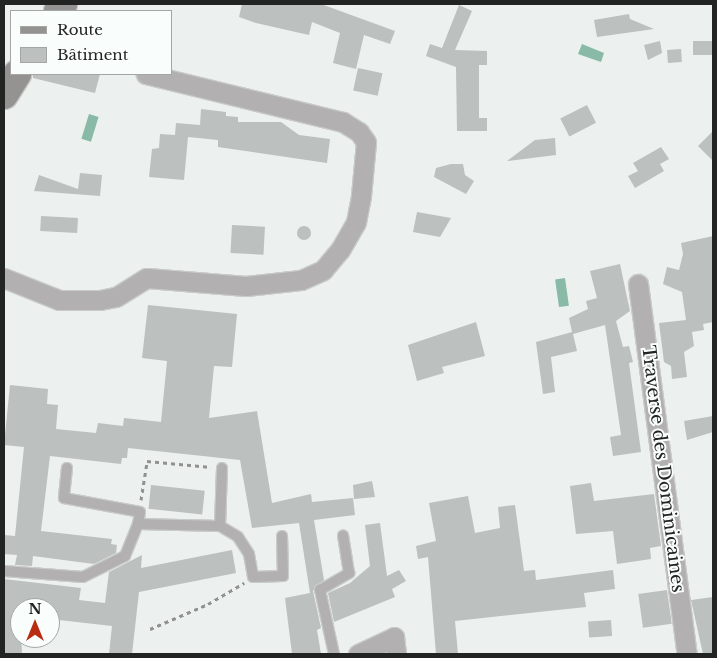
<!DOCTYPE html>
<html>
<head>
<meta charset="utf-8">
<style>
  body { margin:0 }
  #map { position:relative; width:717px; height:658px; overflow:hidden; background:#ecf0ee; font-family:"Libre Baskerville",serif }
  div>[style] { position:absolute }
  .water>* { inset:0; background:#88baa7; transform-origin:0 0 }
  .building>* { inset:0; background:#bcc0be; transform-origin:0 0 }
  .round { border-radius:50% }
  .path>* { height:3px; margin-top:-1.5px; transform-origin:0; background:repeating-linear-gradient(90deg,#8f9291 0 4px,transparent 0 8px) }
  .roads { filter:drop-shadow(1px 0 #c8cbc9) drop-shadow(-1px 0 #c8cbc9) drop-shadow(0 1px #c8cbc9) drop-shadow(0 -1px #c8cbc9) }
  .lane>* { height:10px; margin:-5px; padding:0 5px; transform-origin:5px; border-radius:5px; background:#b2b0b0 }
  .street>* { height:19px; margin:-9.5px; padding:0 9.5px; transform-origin:9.5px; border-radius:9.5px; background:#b2b0b0 }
  .secondary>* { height:28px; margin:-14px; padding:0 14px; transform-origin:14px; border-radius:14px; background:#959292 }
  span { translate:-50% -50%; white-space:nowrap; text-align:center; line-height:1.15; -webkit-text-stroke:4px #f9fdfb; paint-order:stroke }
  .street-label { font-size:18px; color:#222423 }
  .frame { position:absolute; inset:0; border:5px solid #222423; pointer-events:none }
  .legend { position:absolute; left:10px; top:10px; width:162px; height:65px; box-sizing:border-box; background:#f9fdfb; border:1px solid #a3a6a5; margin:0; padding:6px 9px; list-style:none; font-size:15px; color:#222423 }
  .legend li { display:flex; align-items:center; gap:10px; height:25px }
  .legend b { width:25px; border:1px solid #a3a6a5 }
  .north { position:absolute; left:10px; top:598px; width:50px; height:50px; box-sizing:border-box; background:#f9fdfb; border:1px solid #a3a6a5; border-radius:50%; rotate:0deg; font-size:14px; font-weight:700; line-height:20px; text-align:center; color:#222423 }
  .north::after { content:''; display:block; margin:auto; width:18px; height:22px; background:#b92d12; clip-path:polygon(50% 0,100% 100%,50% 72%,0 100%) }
</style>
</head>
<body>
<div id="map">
  <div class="water">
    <i style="clip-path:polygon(582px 44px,604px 53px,601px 62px,578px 54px)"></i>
    <i style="left:89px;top:114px;width:10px;height:26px;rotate:17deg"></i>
    <i style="left:565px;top:278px;width:28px;height:10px;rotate:82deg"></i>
  </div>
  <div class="building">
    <i style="clip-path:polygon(242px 4px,321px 4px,395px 31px,390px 44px,364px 35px,356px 69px,333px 63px,340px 33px,312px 22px,309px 35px,256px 23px,239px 17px)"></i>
    <i style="clip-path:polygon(459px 5px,472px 11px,455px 50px,487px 51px,487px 65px,479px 65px,479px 118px,487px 118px,487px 131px,457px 131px,456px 67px,426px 56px,430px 44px,442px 48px)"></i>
    <i style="clip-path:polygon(629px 14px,630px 19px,654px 29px,597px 37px,594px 20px)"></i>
    <i style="clip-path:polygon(660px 41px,662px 53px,648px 60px,644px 45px)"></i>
    <i style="left:713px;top:41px;width:14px;height:20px;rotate:90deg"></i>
    <i style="left:681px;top:49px;width:13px;height:14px;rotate:86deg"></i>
    <i style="left:358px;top:68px;width:25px;height:23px;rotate:12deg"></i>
    <i style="clip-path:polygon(33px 74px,100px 74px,95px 93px,33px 78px)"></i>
    <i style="left:587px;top:105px;width:20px;height:30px;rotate:63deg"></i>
    <i style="clip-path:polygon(201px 109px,226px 112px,226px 116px,238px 117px,238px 122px,281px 122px,299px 135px,330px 139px,327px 163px,218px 147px,218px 140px,188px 137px,184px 180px,149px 177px,152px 149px,159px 148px,160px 134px,175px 135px,176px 123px,200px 125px)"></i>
    <i style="clip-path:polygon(713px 131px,713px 161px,698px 146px)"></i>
    <i style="clip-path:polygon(555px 138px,556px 155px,507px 161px,535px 140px)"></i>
    <i style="clip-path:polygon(661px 147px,669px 159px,660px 164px,664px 171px,635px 188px,628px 176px,638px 171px,633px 163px)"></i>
    <i style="clip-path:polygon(451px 164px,463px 164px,465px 175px,474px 181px,466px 194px,434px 177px,436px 168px)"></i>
    <i style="clip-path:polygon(80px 173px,102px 175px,100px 196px,34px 191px,39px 175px,78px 189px)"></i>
    <i style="clip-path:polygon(417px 212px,451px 218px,440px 237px,413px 232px)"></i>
    <i style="left:41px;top:216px;width:37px;height:15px;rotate:3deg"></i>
    <i style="left:232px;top:225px;width:33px;height:28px;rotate:3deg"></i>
    <i class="round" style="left:297px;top:226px;width:14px;height:14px"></i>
    <i style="clip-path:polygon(713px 236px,713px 322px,703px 324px,704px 330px,692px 332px,694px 346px,684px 352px,687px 377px,672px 379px,671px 366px,664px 362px,659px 323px,686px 320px,682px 292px,663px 284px,667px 267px,679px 270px,683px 254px,681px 243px)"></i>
    <i style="clip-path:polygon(620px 264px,630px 311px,616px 321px,623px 347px,629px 346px,633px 362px,629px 363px,641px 452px,613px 456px,610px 437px,621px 435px,605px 325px,573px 334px,577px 351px,551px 357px,555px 392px,543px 394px,536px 342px,572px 332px,569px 318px,588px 309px,586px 301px,597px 298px,590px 271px)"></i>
    <i style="clip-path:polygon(148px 305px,237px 314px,232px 367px,214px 366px,209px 418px,257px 411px,272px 503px,311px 494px,312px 502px,353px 498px,355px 515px,314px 520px,324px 580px,313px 591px,321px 628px,317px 630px,321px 654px,292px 654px,285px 598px,310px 593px,299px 523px,252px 528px,240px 460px,128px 448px,127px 458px,122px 458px,121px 464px,50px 456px,41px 531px,112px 539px,111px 544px,117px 545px,116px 553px,94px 564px,33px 556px,32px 566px,15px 565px,17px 555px,4px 554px,4px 535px,15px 536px,24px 447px,4px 445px,10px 385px,48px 389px,47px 404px,58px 405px,56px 429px,96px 433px,98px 423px,123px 426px,124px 418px,161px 422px,167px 361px,142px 358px)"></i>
    <i style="clip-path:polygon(476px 322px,485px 356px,442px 367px,444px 373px,417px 381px,408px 345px)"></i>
    <i style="clip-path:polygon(713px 416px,713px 432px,687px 440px,684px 421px)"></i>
    <i style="clip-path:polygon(372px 481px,375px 497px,354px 499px,353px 485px)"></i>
    <i style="clip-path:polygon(591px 483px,594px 501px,654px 494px,661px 546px,650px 548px,651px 559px,617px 564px,613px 531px,576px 534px,570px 486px)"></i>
    <i style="left:151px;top:485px;width:54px;height:24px;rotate:6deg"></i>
    <i style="clip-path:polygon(468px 496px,475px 533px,500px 528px,498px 507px,515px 505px,524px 571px,535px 570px,536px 580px,613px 570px,615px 589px,584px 593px,586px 607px,455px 621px,458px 654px,436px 654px,428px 557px,418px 559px,416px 546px,436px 541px,429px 503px)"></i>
    <i style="clip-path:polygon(380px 523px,387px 576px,399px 570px,406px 581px,392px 589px,395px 597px,334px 622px,328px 593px,350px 583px,370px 566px,365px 525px)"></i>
    <i style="clip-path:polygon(232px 550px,236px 573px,139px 592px,132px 654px,109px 654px,112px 626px,50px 619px,50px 608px,20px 608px,22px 654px,4px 654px,4px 579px,81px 588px,79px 600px,105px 603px,109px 572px,142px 555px,141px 568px)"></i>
    <i style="left:667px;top:590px;width:34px;height:29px;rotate:82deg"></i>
    <i style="clip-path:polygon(713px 597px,713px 654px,703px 654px,691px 600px)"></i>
    <i style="left:611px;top:620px;width:16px;height:23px;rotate:86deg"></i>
  </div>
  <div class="path">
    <i style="left:141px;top:500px;width:39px;rotate:-81deg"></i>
    <i style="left:147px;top:461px;width:64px;rotate:5.4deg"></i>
    <i style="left:150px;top:629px;width:63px;rotate:-23.3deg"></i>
    <i style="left:208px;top:604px;width:42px;rotate:-30.3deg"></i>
  </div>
  <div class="roads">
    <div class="lane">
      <i style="left:67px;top:468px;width:30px;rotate:96deg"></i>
      <i style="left:64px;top:498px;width:77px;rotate:10.4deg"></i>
      <i style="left:140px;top:512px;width:12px;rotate:99deg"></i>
      <i style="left:220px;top:526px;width:58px;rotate:-88deg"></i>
      <i style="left:4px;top:571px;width:79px;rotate:4.3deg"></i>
      <i style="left:83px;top:577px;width:47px;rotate:-26.6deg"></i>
      <i style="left:125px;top:556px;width:35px;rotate:-68deg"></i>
      <i style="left:138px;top:524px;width:82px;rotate:1.4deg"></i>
      <i style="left:220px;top:526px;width:21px;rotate:31deg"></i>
      <i style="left:238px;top:537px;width:20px;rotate:57deg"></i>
      <i style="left:249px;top:554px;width:23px;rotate:80deg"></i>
      <i style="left:253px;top:577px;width:30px;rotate:-2deg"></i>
      <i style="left:283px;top:576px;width:40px;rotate:-91.4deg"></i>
      <i style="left:334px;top:654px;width:66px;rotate:-102.3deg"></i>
      <i style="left:320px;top:590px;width:34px;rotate:-30deg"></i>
      <i style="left:349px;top:573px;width:38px;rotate:-99deg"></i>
    </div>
    <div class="street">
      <i style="left:4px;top:278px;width:59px;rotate:21.8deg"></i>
      <i style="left:59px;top:300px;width:41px"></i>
      <i style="left:100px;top:300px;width:16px;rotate:-11deg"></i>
      <i style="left:116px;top:297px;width:36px;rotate:-32deg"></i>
      <i style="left:147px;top:278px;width:99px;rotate:4.6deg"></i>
      <i style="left:246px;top:286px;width:55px;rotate:-6.2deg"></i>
      <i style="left:301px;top:280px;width:24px;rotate:-24deg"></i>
      <i style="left:323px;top:270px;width:26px;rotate:-50deg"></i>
      <i style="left:340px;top:250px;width:32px;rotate:-60deg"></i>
      <i style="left:356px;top:222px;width:26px;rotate:-79deg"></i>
      <i style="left:361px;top:196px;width:54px;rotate:-84.7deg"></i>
      <i style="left:366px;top:142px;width:12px;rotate:-125deg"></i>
      <i style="left:359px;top:132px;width:19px;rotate:-148deg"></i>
      <i style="left:343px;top:122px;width:203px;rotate:-166.3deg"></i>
      <i style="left:638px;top:284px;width:373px;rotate:82.5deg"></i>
      <i style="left:358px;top:654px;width:40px;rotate:-25deg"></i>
      <i style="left:394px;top:637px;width:17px;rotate:83deg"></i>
    </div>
    <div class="secondary">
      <i style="left:58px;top:11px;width:9px;rotate:-54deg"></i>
      <i style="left:4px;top:95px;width:25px;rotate:-58deg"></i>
    </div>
  </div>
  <div class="street-label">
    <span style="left:663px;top:469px;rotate:83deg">Traverse des Dominicaines</span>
  </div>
  <div class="frame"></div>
  <ul class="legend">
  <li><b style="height:6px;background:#959292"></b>Route</li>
  <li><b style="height:14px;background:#bcc0be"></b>Bâtiment</li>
  </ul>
  <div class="north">N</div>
</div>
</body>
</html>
